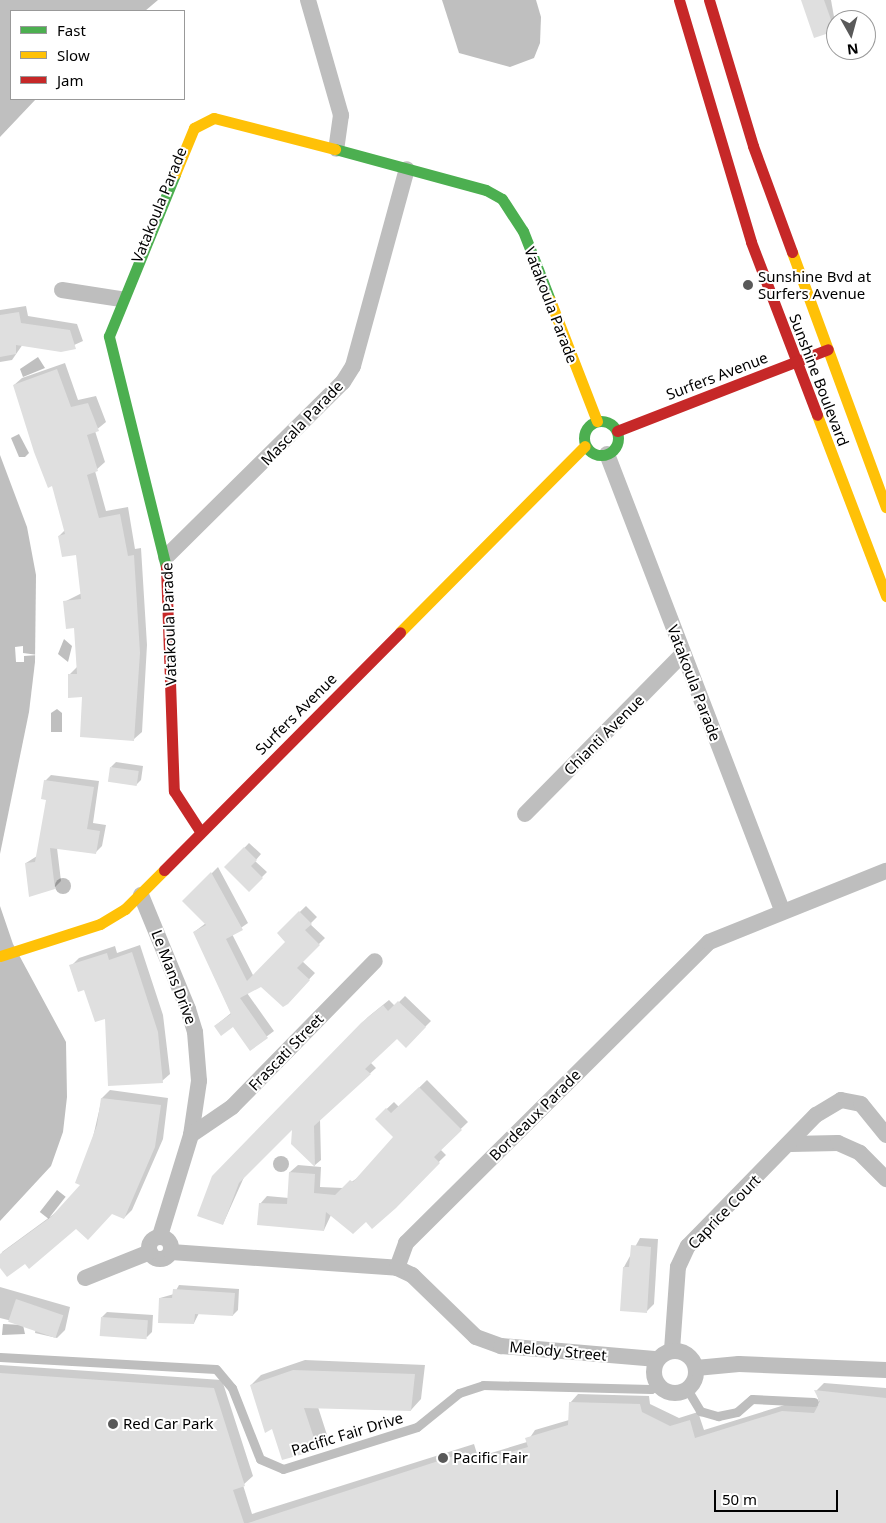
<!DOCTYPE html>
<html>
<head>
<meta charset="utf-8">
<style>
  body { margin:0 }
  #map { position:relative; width:886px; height:1523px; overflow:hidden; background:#fff; font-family:"Noto Sans",sans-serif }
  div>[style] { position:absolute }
  .water>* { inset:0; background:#bfbfbf; transform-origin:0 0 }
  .round { border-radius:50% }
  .pier>* { inset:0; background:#fff }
  .shadow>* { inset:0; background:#0003 }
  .building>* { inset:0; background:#dfdfdf; transform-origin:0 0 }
  .lane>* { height:9px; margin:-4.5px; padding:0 4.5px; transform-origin:4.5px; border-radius:4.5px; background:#bebebe }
  .street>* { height:16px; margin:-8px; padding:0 8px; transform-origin:8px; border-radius:8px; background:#bebebe }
  .street>.ring { margin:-8px; padding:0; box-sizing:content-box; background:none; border:16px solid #bebebe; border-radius:50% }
  .fast>* { height:11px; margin:-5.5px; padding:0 5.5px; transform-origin:5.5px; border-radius:5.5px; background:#4caf50 }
  .fast>.ring { margin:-5.5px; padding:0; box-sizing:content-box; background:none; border:11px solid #4caf50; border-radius:50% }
  .slow>* { height:11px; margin:-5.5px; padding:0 5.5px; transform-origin:5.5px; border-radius:5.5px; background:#ffc107 }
  .jam>* { height:11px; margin:-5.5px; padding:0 5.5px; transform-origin:5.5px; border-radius:5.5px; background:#c62828 }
  .dots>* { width:14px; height:14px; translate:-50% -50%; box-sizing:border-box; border:2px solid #fff; border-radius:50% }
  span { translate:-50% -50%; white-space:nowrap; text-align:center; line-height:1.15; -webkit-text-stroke:4px #fff; paint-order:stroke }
  .street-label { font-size:15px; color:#000 }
  .poi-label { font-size:15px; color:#000 }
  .left { translate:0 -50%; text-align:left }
  .legend { position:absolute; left:10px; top:10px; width:175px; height:90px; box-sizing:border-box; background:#fff; border:1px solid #999; margin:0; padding:6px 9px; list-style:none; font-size:15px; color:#000 }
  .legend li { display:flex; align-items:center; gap:10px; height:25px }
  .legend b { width:25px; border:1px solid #999 }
  .north { position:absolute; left:826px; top:10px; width:50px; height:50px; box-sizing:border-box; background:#fff; border:1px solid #999; border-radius:50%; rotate:173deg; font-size:14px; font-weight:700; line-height:20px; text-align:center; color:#000 }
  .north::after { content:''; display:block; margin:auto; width:18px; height:22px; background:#595959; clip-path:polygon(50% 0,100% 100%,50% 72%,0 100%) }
  .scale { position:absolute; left:714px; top:1490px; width:124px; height:22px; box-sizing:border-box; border:2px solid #000; border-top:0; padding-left:6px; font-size:15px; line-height:18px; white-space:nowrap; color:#000; -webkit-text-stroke:4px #fff; paint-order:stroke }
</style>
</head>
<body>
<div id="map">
  <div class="water">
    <i style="clip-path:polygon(0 0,158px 0,145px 11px,11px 11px,11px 99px,36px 99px,0 137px)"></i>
    <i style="clip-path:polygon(442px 0,536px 0,541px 17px,540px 43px,534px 58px,510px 67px,459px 53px)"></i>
    <i style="clip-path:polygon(38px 357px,45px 368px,23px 377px,20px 369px)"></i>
    <i style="clip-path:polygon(19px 434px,29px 453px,25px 457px,19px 457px,11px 438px)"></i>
    <i style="clip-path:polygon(0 455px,27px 527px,36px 575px,35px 662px,29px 712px,0 854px)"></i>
    <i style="clip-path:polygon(64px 639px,72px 646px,68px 662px,58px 654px)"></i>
    <i style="clip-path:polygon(57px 709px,62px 713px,62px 732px,51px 732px,51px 713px)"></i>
    <i class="round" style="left:55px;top:878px;width:16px;height:16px"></i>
    <i style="clip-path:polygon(0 906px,13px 944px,66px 1042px,67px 1097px,63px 1132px,51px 1166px,0 1221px)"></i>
    <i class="round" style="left:273px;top:1156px;width:16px;height:16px"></i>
    <i style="left:57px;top:1190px;width:11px;height:28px;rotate:38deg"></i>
    <i style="clip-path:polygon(3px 1324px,23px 1325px,25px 1334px,2px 1335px)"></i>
  </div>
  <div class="pier">
    <i style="clip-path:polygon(23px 646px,23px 653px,38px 655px,24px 656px,24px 662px,16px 662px,15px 647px)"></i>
  </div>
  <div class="shadow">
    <i style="clip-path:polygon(803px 0,831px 0,836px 28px,834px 30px)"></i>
    <i style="clip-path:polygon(26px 306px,28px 316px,77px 324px,83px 341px,61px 351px,23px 344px,12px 360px,0 362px,0 310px)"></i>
    <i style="clip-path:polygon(65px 363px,78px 400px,96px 396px,106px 422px,95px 431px,105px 462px,95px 471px,106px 511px,128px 507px,135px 549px,141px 548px,147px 645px,142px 732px,134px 739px,83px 696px,69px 675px,77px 667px,76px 626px,64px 602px,82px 593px,77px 553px,59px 536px,65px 530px,53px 485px,14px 385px,22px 378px)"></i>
    <i style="clip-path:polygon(116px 762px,143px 766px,141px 780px,136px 785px,111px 767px)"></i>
    <i style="clip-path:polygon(51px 775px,99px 781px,93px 823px,106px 825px,102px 846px,96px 852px,57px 848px,61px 881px,54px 888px,26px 863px,37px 856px,47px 799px,45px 781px)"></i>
    <i style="clip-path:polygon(249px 843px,261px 854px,255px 861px,267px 872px,249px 890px,226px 867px)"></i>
    <i style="clip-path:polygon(218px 867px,248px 923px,232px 934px,254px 977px,287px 942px,278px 933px,306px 906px,317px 917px,310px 924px,325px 938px,302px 961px,315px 973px,287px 1003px,262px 985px,247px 993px,274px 1031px,250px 1049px,233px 1026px,215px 1026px,231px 1013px,194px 932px,206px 923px,184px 901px)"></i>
    <i style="clip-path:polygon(140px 945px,163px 1015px,170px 1074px,162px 1081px,106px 1018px,71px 966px,79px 958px,115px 946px,117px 953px)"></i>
    <i style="clip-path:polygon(405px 996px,431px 1021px,406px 1046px,397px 1037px,370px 1062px,376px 1068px,320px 1119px,321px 1160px,315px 1165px,292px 1143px,294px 1127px,245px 1175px,223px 1224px,213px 1176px,368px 1017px,389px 1000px,395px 1006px)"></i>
    <i style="clip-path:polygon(427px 1080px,468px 1122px,440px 1149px,446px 1155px,372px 1227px,366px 1220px,331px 1215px,324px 1230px,260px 1204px,267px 1196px,289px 1198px,290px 1172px,298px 1165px,321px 1167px,320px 1187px,343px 1188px,360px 1176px,395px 1137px,376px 1119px,394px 1102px,399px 1107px)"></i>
    <i style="clip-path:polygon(110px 1090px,168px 1098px,163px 1139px,132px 1210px,124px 1218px,112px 1213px,76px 1228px,25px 1262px,0 1266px,2px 1252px,58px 1211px,82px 1185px,102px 1098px)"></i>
    <i style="clip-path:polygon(640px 1238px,658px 1239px,654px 1304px,646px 1312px,624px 1267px)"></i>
    <i style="clip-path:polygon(179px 1285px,239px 1289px,238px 1310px,233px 1315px,199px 1313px,194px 1323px,160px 1298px,174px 1294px)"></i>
    <i style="clip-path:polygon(0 1287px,70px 1307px,65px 1330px,57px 1338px,35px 1333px,36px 1327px,0 1318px)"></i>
    <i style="clip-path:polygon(107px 1312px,153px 1315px,152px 1332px,147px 1337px,102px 1317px)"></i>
    <i style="clip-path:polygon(305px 1360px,425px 1365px,421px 1399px,411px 1410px,318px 1407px,328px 1438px,317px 1448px,273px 1428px,251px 1385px,261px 1375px)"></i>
    <i style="clip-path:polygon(0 1365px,222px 1380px,253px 1476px,243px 1485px,252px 1514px,474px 1444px,478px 1457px,527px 1442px,535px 1430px,569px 1420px,570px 1403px,578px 1394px,649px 1396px,650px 1404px,679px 1418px,698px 1412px,704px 1430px,791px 1403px,820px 1405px,816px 1391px,824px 1383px,886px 1388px,886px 1523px,0 1523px)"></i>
  </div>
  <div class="building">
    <i style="clip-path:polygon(801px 0,824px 0,835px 31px,814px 38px)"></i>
    <i style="clip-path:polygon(19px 312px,21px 323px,70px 330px,76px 349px,61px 352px,16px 345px,16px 354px,0 357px,0 315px)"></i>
    <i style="clip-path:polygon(57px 369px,71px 407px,88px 403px,99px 431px,87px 435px,98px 471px,87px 475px,99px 518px,120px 514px,128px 556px,134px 555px,140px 653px,134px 741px,80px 737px,82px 697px,68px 698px,68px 674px,77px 674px,74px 628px,66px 629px,63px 601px,81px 599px,76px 555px,62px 557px,58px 536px,65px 534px,52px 486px,48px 488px,34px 452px,13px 385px)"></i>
    <i style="left:110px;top:767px;width:29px;height:15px;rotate:8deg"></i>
    <i style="clip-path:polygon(44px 780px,94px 787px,87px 829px,100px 831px,96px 854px,50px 848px,55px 889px,29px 897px,25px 863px,35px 862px,46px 800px,41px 799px)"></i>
    <i style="clip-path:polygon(244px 847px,257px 860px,251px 866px,263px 878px,249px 892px,224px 867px)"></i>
    <i style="clip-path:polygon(211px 872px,243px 930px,226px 939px,247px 981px,285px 942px,277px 933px,299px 911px,312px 924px,305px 930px,320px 945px,297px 968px,310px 980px,288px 1004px,283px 1007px,261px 987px,240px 998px,268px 1038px,250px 1051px,233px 1027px,221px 1036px,214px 1026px,231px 1014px,193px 932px,206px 925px,182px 901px)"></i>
    <i style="clip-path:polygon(132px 952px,158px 1032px,163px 1083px,108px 1086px,105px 1019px,95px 1022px,84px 990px,78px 992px,69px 965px,107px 953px,109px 960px)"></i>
    <i style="clip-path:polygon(398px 1001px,426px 1027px,406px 1048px,397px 1039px,365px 1069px,371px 1074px,314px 1126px,315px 1167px,291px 1144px,292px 1130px,239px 1183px,223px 1225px,197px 1216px,212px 1176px,361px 1023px,383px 1005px,388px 1011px)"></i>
    <i style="clip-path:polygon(419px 1087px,462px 1130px,434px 1157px,440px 1163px,396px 1208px,372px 1229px,366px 1222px,353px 1234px,326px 1212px,324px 1231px,257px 1225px,259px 1203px,287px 1204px,289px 1172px,315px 1174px,314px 1193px,335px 1195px,350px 1180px,353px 1182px,393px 1137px,375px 1119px,386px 1108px,391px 1113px)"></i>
    <i style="clip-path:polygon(101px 1098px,161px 1105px,155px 1147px,124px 1219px,112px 1214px,88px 1240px,76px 1229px,29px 1269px,25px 1264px,7px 1277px,0 1268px,0 1254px,51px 1217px,80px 1185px,75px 1183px,97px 1125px)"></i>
    <i style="clip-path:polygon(631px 1245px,651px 1247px,647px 1313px,620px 1311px,623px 1267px,629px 1267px)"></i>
    <i style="clip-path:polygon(173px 1289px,235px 1293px,233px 1316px,195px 1314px,194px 1324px,158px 1323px,159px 1298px,172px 1298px)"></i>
    <i style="left:16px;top:1299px;width:50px;height:24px;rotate:19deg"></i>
    <i style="left:101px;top:1317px;width:47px;height:19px;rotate:4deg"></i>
    <i style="clip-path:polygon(293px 1370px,415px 1374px,411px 1411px,304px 1408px,318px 1450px,282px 1460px,272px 1429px,265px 1433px,250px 1385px)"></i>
    <i style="clip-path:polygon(0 1373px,214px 1388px,245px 1486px,233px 1490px,244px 1523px,0 1523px)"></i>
    <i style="clip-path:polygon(814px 1390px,886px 1398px,886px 1523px,248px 1523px,466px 1452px,469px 1464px,528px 1447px,525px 1438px,568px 1425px,569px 1402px,640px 1404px,642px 1412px,670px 1426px,690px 1420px,695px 1438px,782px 1411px,814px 1413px,820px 1402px)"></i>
  </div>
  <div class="lane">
    <i style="left:0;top:1357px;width:216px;rotate:3.2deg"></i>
    <i style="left:216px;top:1369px;width:25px;rotate:50deg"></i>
    <i style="left:232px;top:1388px;width:76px;rotate:68.5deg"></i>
    <i style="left:260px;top:1459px;width:25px;rotate:23deg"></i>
    <i style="left:283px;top:1469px;width:140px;rotate:-17.4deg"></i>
    <i style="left:417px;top:1427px;width:54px;rotate:-39deg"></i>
    <i style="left:459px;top:1393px;width:25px;rotate:-18deg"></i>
    <i style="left:483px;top:1385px;width:168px;rotate:1.4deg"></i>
    <i style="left:651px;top:1389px;width:8px;rotate:-30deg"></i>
    <i style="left:687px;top:1389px;width:26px;rotate:59deg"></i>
    <i style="left:700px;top:1411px;width:19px;rotate:16deg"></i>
    <i style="left:718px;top:1416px;width:19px;rotate:-12deg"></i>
    <i style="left:737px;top:1412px;width:20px;rotate:-41deg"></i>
    <i style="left:752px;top:1399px;width:62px;rotate:2.8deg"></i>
  </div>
  <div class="street">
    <i style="left:308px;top:0;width:120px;rotate:74deg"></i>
    <i style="left:341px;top:115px;width:34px;rotate:98deg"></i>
    <i style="left:62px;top:290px;width:60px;rotate:8.7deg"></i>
    <i style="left:607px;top:454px;width:489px;rotate:69deg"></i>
    <i style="left:166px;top:557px;width:249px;rotate:-44.7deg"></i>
    <i style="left:343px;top:382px;width:19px;rotate:-58deg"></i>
    <i style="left:353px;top:366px;width:204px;rotate:-74.7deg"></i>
    <i style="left:525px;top:814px;width:223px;rotate:-45.4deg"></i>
    <i style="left:141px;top:895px;width:123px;rotate:67.6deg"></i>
    <i style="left:188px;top:1009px;width:24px;rotate:73deg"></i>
    <i style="left:195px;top:1032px;width:49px;rotate:85.3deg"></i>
    <i style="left:199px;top:1081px;width:55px;rotate:98.4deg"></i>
    <i style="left:191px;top:1135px;width:106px;rotate:107.1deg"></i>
    <i style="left:191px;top:1135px;width:50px;rotate:-34.3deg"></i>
    <i style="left:232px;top:1107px;width:204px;rotate:-45.6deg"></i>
    <i style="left:791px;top:1144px;width:47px;rotate:-1.2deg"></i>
    <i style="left:838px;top:1143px;width:24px;rotate:24deg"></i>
    <i style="left:860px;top:1153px;width:37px;rotate:45deg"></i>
    <i class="ring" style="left:149px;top:1237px;width:6px;height:6px"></i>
    <i style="left:171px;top:1252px;width:227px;rotate:4deg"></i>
    <i style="left:397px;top:1268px;width:17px;rotate:25deg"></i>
    <i style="left:412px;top:1275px;width:89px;rotate:44.1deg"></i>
    <i style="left:476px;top:1337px;width:27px;rotate:20deg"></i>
    <i style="left:501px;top:1346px;width:157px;rotate:4.8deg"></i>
    <i style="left:397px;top:1268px;width:27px;rotate:-70deg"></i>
    <i style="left:406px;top:1243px;width:427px;rotate:-44.8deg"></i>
    <i style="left:709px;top:942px;width:191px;rotate:-21.9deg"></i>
    <i style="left:85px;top:1278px;width:70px;rotate:-21.8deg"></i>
    <i style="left:672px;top:1350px;width:83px;rotate:-85.9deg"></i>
    <i style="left:678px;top:1267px;width:23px;rotate:-65deg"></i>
    <i style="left:688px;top:1246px;width:183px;rotate:-45.7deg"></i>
    <i style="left:816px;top:1115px;width:29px;rotate:-31deg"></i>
    <i style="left:841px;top:1100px;width:20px;rotate:11deg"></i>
    <i style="left:861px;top:1104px;width:40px;rotate:51deg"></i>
    <i class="ring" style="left:654px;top:1351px;width:26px;height:26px"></i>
    <i style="left:696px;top:1368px;width:43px;rotate:-5.3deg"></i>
    <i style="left:739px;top:1364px;width:147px;rotate:2.3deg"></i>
  </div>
  <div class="fast">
    <i style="left:335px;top:149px;width:156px;rotate:15.2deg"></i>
    <i style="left:486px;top:190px;width:18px;rotate:29deg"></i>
    <i style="left:502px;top:199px;width:38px;rotate:57deg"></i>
    <i style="left:523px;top:231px;width:74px;rotate:68.6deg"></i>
    <i class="ring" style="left:584px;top:421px;width:23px;height:23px"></i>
    <i style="left:166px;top:567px;width:238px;rotate:-103.9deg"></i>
    <i style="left:109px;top:336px;width:175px;rotate:-67.8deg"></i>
  </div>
  <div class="slow">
    <i style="left:175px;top:174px;width:50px;rotate:-67.6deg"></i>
    <i style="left:194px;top:128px;width:22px;rotate:-27deg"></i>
    <i style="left:214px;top:118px;width:125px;rotate:14.4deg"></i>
    <i style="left:792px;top:252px;width:272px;rotate:69.8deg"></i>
    <i style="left:550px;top:300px;width:130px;rotate:68.8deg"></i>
    <i style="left:817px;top:415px;width:194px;rotate:69.1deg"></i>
    <i style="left:400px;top:632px;width:262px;rotate:-45.2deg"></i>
    <i style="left:0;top:956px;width:105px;rotate:-17.7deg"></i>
    <i style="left:100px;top:924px;width:29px;rotate:-31deg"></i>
    <i style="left:125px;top:909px;width:55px;rotate:-45deg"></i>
  </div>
  <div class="jam">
    <i style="left:679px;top:0;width:252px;rotate:73.4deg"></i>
    <i style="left:751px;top:242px;width:185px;rotate:69.1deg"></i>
    <i style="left:709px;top:0;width:152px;rotate:73.2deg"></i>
    <i style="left:753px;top:146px;width:113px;rotate:69.8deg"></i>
    <i style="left:617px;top:431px;width:226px;rotate:-21.2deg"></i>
    <i style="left:166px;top:567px;width:224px;rotate:88deg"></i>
    <i style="left:174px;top:791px;width:48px;rotate:57deg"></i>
    <i style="left:164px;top:870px;width:335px;rotate:-45.2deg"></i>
  </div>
  <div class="dots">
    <i style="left:748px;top:285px;background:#595959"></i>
    <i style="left:113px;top:1424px;background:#595959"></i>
    <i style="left:443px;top:1458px;background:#595959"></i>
  </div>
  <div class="street-label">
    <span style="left:159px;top:205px;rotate:-68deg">Vatakoula Parade</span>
    <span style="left:551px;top:305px;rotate:69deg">Vatakoula Parade</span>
    <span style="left:717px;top:376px;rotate:-21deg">Surfers Avenue</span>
    <span style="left:819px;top:380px;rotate:69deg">Sunshine Boulevard</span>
    <span style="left:302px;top:423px;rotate:-46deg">Mascala Parade</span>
    <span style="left:169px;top:624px;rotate:-92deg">Vatakoula Parade</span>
    <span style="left:694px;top:683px;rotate:69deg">Vatakoula Parade</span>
    <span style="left:296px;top:714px;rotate:-45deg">Surfers Avenue</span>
    <span style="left:604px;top:735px;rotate:-45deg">Chianti Avenue</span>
    <span style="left:174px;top:977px;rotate:69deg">Le Mans Drive</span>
    <span style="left:286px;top:1052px;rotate:-46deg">Frascati Street</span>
    <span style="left:535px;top:1115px;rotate:-45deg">Bordeaux Parade</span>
    <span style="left:724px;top:1212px;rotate:-46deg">Caprice Court</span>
    <span style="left:558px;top:1351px;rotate:5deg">Melody Street</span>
    <span style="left:347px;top:1434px;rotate:-17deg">Pacific Fair Drive</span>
  </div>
  <div class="poi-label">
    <span class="left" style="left:758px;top:285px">Sunshine Bvd at<br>Surfers Avenue</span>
    <span class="left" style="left:123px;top:1424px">Red Car Park</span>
    <span class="left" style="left:453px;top:1458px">Pacific Fair</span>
  </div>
  <ul class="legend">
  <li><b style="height:6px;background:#4caf50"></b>Fast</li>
  <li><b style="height:6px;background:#ffc107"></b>Slow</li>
  <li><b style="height:6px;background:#c62828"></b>Jam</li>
  </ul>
  <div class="north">N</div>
  <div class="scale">50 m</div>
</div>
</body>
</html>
